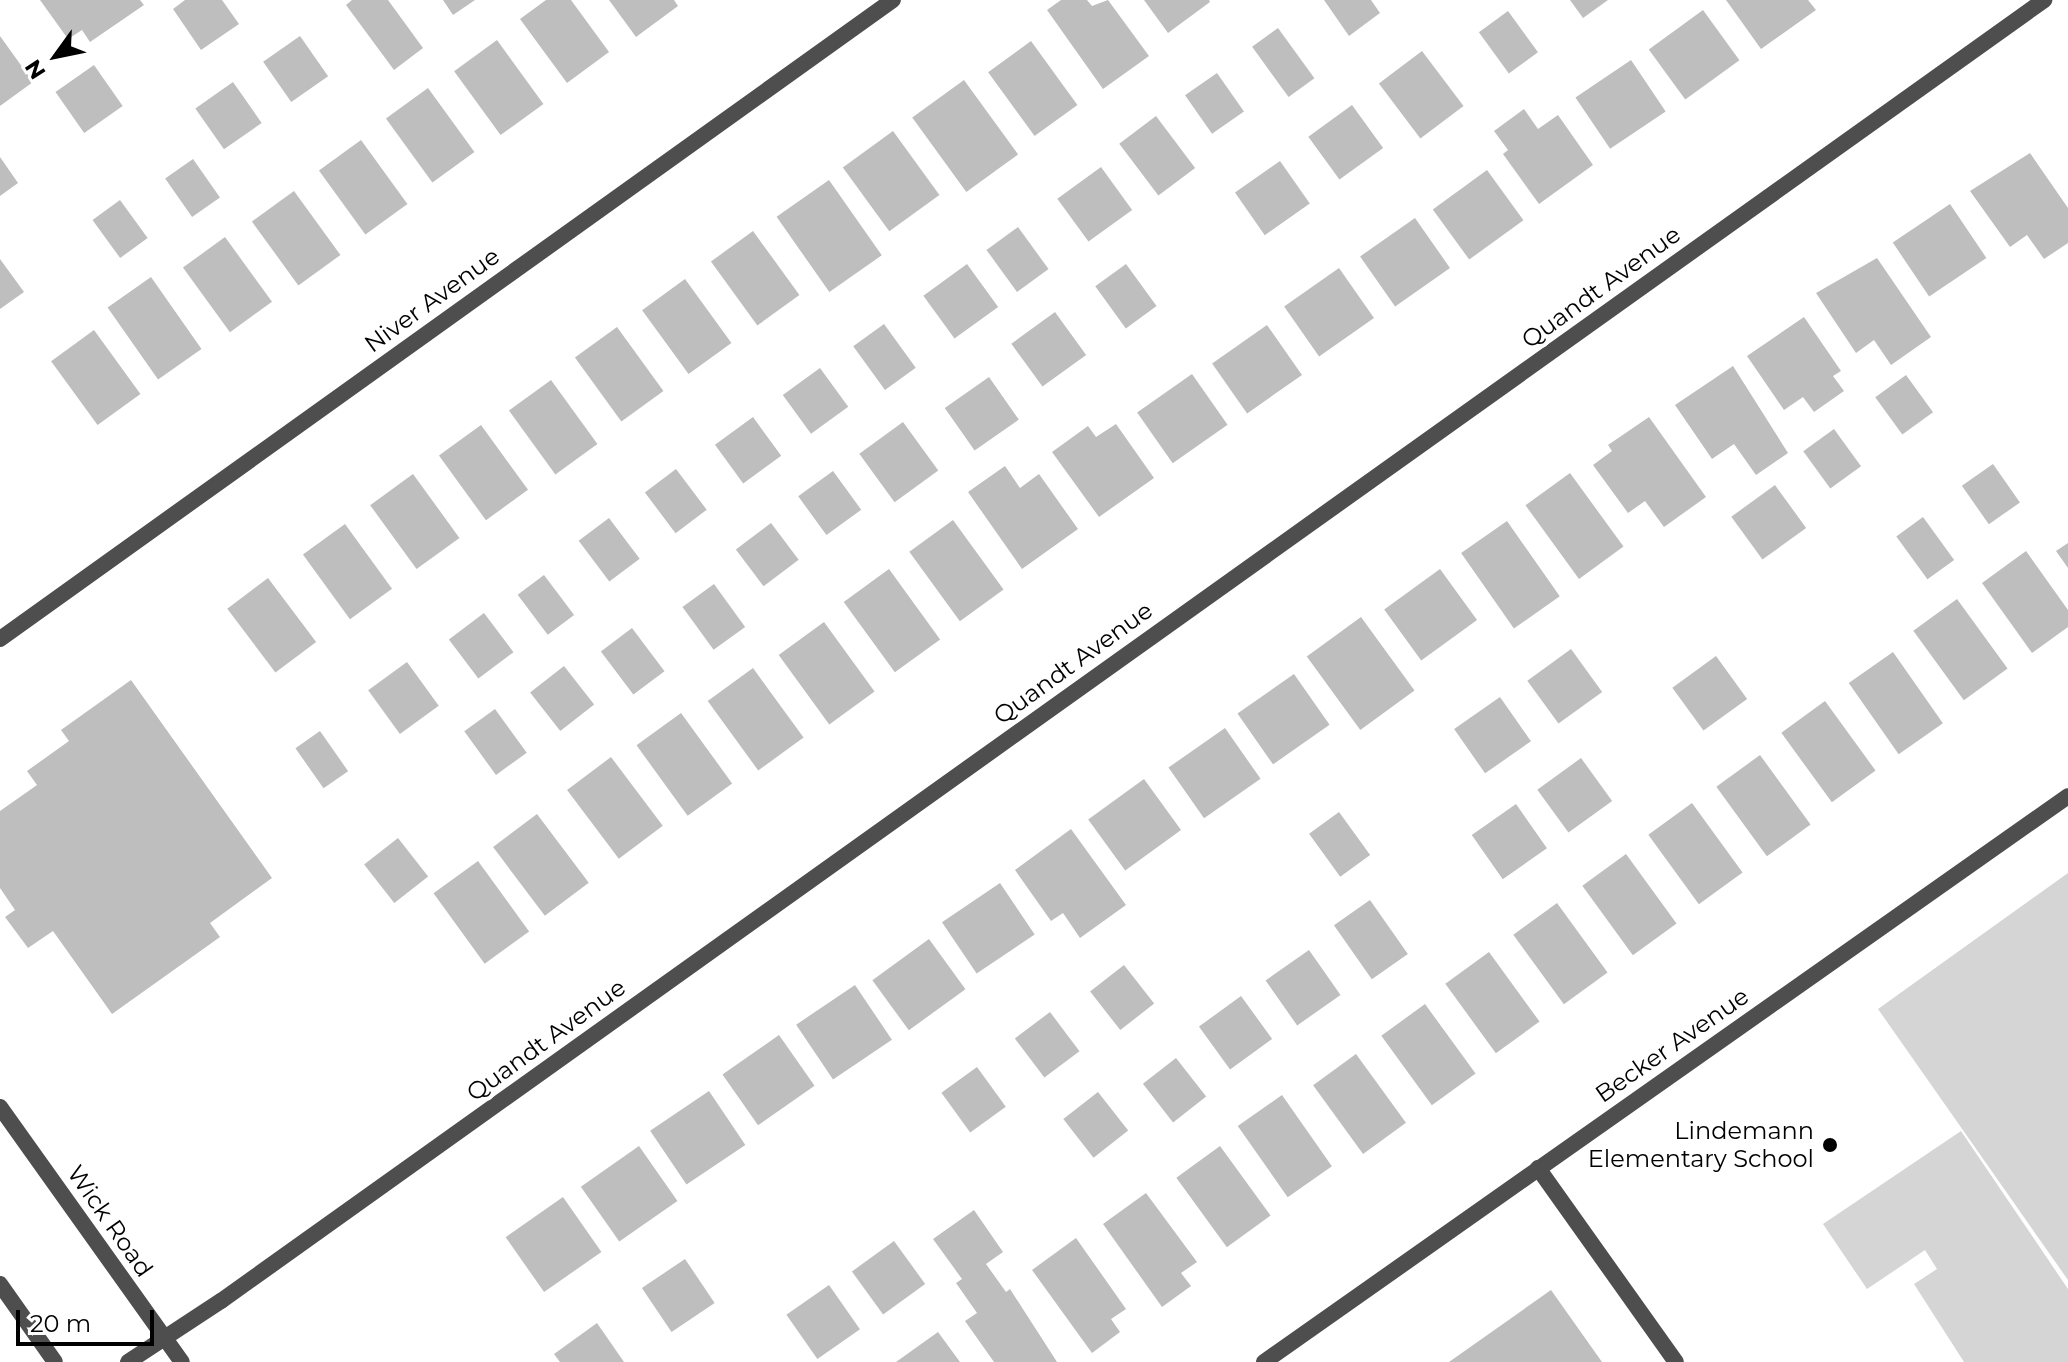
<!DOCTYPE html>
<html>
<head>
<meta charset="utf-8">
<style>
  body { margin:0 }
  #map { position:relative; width:2068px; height:1362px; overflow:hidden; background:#fff; font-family:Montserrat,sans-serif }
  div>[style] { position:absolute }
  .green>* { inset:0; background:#d5d5d5 }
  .building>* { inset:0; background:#bebebe; transform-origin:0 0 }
  .lane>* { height:16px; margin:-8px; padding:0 8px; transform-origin:8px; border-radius:8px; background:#4e4e4e }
  .street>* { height:16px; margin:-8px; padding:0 8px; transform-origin:8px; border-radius:8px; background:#4e4e4e }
  .dots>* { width:22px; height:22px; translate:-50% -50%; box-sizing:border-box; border:4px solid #fff; border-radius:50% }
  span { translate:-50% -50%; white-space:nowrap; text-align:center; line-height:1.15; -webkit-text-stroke:8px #fff; paint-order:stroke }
  .street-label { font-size:24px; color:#000 }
  .poi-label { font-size:24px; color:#000 }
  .right { translate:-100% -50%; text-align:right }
  .north { position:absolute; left:16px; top:16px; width:80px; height:80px; -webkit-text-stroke:6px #fff; paint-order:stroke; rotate:237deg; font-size:22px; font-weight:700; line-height:32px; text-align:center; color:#000 }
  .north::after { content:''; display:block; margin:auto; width:28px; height:36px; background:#000; clip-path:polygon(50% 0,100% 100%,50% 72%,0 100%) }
  .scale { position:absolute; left:16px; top:1310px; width:138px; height:36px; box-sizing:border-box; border:4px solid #000; border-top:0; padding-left:10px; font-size:24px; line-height:28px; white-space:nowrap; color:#000; -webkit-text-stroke:6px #fff; paint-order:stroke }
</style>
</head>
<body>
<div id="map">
  <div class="green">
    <i style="clip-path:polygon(2068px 873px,2068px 1280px,1878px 1009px)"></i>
    <i style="clip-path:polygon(1961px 1131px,2068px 1289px,2068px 1362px,1964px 1362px,1914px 1284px,1937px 1269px,1925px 1250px,1867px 1289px,1823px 1224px)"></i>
  </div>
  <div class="building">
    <i style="clip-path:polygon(40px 0,140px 0,144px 5px,90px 42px,82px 30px,68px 39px)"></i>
    <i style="clip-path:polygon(185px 0,222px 0,239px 24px,201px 50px,173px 9px)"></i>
    <i style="clip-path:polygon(352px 0,388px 0,423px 48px,394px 70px,346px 5px)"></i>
    <i style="clip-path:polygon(443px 0,475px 0,453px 15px)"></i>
    <i style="clip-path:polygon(546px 0,571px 0,609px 52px,567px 83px,520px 19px)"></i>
    <i style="clip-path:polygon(609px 0,674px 0,678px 6px,636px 37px)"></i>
    <i style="clip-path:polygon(1061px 0,1087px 0,1092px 6px,1108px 0,1149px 56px,1103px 89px,1047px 10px)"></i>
    <i style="clip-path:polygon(1144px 0,1209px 0,1210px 2px,1168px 33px)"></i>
    <i style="clip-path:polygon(1324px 0,1371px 0,1380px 13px,1349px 36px)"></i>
    <i style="clip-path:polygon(1570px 0,1608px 0,1583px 18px)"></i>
    <i style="clip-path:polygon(1726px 0,1808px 0,1816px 10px,1761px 49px)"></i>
    <i style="left:1703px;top:10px;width:62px;height:67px;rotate:54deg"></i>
    <i style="left:1508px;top:11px;width:51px;height:36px;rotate:54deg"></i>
    <i style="left:1278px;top:28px;width:62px;height:32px;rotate:54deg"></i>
    <i style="clip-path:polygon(0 36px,33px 82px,0 106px)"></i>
    <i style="left:300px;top:36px;width:49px;height:45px;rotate:55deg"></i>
    <i style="left:497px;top:40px;width:79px;height:53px;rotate:54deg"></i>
    <i style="left:1031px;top:41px;width:79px;height:53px;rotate:54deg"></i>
    <i style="left:1422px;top:51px;width:69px;height:54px;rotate:53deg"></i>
    <i style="left:1631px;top:60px;width:62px;height:67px;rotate:56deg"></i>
    <i style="left:94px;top:65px;width:50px;height:47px;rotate:55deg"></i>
    <i style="left:1217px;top:73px;width:47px;height:39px;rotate:55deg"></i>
    <i style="left:964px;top:80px;width:92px;height:64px;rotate:54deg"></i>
    <i style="left:233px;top:82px;width:50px;height:46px;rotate:55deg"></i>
    <i style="left:428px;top:88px;width:79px;height:52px;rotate:54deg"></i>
    <i style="left:1352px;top:105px;width:53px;height:54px;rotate:54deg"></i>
    <i style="clip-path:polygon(1524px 109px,1538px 129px,1558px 115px,1593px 165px,1539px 204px,1503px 154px,1508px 150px,1494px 131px)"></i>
    <i style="left:1156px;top:116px;width:65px;height:46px;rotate:53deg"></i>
    <i style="left:893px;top:131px;width:79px;height:62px;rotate:54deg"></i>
    <i style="left:361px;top:140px;width:79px;height:52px;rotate:54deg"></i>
    <i style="clip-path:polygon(2030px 153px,2068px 208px,2068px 243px,2044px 259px,2027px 235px,2010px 247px,1970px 191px)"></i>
    <i style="clip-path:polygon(0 157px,18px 183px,0 196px)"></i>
    <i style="left:193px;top:159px;width:47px;height:34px;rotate:55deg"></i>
    <i style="left:1280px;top:161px;width:52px;height:55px;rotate:55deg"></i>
    <i style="left:1101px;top:167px;width:53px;height:54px;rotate:54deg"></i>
    <i style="left:1487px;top:170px;width:62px;height:67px;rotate:54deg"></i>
    <i style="left:829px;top:180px;width:92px;height:64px;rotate:55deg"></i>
    <i style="left:294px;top:191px;width:79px;height:52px;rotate:54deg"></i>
    <i style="left:120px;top:200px;width:47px;height:34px;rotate:54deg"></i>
    <i style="left:1950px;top:204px;width:65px;height:69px;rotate:56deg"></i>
    <i style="left:1415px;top:218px;width:61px;height:67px;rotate:55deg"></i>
    <i style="left:1018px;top:227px;width:52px;height:39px;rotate:54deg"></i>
    <i style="left:753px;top:231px;width:79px;height:52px;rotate:54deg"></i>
    <i style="left:225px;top:237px;width:80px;height:52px;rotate:54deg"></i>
    <i style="clip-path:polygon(1877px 258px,1931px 337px,1891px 365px,1874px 340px,1856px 353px,1816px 293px)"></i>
    <i style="clip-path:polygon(0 259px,24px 292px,0 309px)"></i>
    <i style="left:967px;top:264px;width:53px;height:54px;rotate:54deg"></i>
    <i style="left:1126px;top:264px;width:52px;height:38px;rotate:54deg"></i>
    <i style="left:1339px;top:268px;width:61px;height:67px;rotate:55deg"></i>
    <i style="left:151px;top:277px;width:88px;height:53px;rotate:55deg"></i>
    <i style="left:685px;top:279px;width:79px;height:53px;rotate:54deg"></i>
    <i style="left:1055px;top:312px;width:53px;height:54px;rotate:54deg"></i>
    <i style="clip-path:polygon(1804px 317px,1841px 371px,1833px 376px,1844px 391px,1814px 412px,1803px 397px,1784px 410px,1747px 356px)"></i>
    <i style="left:884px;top:324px;width:54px;height:38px;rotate:54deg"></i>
    <i style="left:1267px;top:325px;width:61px;height:67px;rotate:55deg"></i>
    <i style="left:617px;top:327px;width:79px;height:52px;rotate:54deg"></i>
    <i style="left:94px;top:330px;width:79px;height:53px;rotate:54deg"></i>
    <i style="clip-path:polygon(1733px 366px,1788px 453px,1756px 475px,1734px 444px,1712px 459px,1675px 405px)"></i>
    <i style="left:820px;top:368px;width:48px;height:46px;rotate:54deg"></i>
    <i style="left:1192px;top:374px;width:62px;height:67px;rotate:55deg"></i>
    <i style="left:1906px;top:375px;width:46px;height:38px;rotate:54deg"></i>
    <i style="left:989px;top:377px;width:52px;height:54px;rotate:55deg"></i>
    <i style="left:551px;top:380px;width:79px;height:52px;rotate:54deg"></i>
    <i style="left:753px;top:417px;width:48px;height:47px;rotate:54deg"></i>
    <i style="clip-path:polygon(1649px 417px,1706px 497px,1664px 527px,1645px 501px,1628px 513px,1593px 465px,1612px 451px,1608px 445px)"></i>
    <i style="left:903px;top:422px;width:60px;height:54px;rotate:54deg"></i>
    <i style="clip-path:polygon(1116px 424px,1154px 478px,1099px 517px,1052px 452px,1088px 426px,1096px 437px)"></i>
    <i style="left:481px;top:425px;width:80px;height:52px;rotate:54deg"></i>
    <i style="left:1834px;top:429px;width:46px;height:38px;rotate:54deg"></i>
    <i style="left:1993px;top:464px;width:47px;height:38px;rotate:55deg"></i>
    <i style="clip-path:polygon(1005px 466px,1020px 488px,1039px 474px,1078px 529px,1022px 569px,968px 492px)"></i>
    <i style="left:676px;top:469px;width:51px;height:39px;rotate:53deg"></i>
    <i style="left:833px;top:471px;width:48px;height:43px;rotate:54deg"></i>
    <i style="left:1570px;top:473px;width:91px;height:55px;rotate:54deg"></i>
    <i style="left:413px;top:474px;width:79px;height:53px;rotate:54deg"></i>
    <i style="left:1775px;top:485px;width:53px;height:54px;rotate:54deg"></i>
    <i style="left:1923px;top:517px;width:53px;height:33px;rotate:54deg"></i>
    <i style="left:609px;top:518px;width:51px;height:38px;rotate:53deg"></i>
    <i style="left:953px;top:520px;width:86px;height:54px;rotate:54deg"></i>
    <i style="left:1507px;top:521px;width:92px;height:56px;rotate:55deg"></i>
    <i style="left:771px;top:523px;width:46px;height:44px;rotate:53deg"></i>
    <i style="left:345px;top:524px;width:80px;height:52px;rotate:54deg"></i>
    <i style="clip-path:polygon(2068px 543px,2068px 568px,2056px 551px)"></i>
    <i style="clip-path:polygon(2026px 551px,2068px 610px,2068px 627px,2032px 653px,1982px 583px)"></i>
    <i style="left:889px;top:569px;width:87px;height:56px;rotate:54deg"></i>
    <i style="left:1440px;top:569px;width:63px;height:69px;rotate:54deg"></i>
    <i style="left:544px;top:575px;width:50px;height:33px;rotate:53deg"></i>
    <i style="left:268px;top:578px;width:80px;height:51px;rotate:53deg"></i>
    <i style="left:714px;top:584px;width:53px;height:39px;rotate:54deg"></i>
    <i style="left:1957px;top:599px;width:86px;height:54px;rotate:54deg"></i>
    <i style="left:484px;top:613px;width:49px;height:44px;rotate:53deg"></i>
    <i style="left:1361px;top:617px;width:91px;height:67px;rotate:54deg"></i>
    <i style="left:824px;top:622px;width:86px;height:56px;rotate:54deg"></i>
    <i style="left:632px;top:628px;width:54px;height:39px;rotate:53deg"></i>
    <i style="left:1571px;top:649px;width:53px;height:54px;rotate:54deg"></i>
    <i style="left:1893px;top:652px;width:87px;height:54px;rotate:55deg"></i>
    <i style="left:1716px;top:656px;width:53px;height:54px;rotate:54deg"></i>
    <i style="left:407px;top:662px;width:54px;height:48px;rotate:54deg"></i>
    <i style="left:564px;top:666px;width:49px;height:43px;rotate:52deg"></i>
    <i style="left:753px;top:668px;width:86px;height:56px;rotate:54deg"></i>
    <i style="left:1294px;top:674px;width:62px;height:69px;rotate:55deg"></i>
    <i style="clip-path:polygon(131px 680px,272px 878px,210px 923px,220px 937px,112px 1014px,53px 931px,28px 948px,5px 917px,15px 910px,0 888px,0 811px,37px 785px,27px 771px,69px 741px,61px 730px)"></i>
    <i style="left:1500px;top:697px;width:54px;height:56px;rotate:55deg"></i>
    <i style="left:1825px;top:701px;width:86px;height:54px;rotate:54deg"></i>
    <i style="left:495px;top:709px;width:54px;height:38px;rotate:54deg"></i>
    <i style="left:681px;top:713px;width:87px;height:55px;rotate:54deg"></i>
    <i style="left:1225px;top:728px;width:62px;height:69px;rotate:55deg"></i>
    <i style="left:320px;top:731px;width:49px;height:30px;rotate:55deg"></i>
    <i style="left:1760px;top:755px;width:86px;height:54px;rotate:54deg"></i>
    <i style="left:611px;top:757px;width:86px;height:55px;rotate:53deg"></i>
    <i style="left:1581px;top:758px;width:53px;height:54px;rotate:54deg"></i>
    <i style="left:1144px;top:779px;width:63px;height:69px;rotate:54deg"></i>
    <i style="left:1692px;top:803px;width:86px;height:54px;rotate:54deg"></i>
    <i style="left:1516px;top:804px;width:54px;height:54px;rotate:55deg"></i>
    <i style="left:1339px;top:812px;width:53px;height:37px;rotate:54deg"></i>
    <i style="left:537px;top:814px;width:86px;height:55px;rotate:53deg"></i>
    <i style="clip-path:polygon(1071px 829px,1126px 905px,1080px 938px,1063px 913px,1051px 921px,1015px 870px)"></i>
    <i style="left:398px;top:838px;width:49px;height:43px;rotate:52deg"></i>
    <i style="left:1626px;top:854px;width:86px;height:54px;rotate:54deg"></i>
    <i style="left:478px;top:861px;width:87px;height:55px;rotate:54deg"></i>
    <i style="left:1000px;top:883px;width:62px;height:70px;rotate:56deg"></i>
    <i style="left:1370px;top:900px;width:66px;height:44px;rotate:55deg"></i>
    <i style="left:1557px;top:903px;width:86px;height:54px;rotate:54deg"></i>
    <i style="left:929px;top:939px;width:62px;height:70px;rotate:54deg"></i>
    <i style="left:1309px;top:950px;width:55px;height:53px;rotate:55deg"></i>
    <i style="left:1489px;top:952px;width:86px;height:54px;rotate:54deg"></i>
    <i style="left:1124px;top:965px;width:49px;height:43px;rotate:52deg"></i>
    <i style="left:855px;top:985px;width:66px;height:71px;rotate:56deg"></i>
    <i style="left:1241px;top:996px;width:53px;height:52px;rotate:54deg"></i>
    <i style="left:1425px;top:1004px;width:86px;height:54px;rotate:54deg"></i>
    <i style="left:1050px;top:1012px;width:49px;height:44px;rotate:53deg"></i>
    <i style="left:779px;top:1035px;width:62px;height:69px;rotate:55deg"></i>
    <i style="left:1356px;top:1054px;width:85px;height:53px;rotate:54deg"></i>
    <i style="left:1176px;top:1058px;width:49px;height:42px;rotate:52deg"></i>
    <i style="left:977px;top:1067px;width:49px;height:44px;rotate:54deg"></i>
    <i style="left:709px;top:1091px;width:65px;height:71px;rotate:56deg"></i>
    <i style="left:1098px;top:1092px;width:49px;height:44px;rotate:52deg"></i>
    <i style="left:1282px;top:1095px;width:87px;height:54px;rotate:55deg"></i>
    <i style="left:639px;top:1146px;width:67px;height:71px;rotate:55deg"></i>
    <i style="left:1220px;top:1146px;width:86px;height:54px;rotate:54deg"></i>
    <i style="clip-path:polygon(1146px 1193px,1197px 1262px,1181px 1273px,1191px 1286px,1162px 1307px,1103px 1224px)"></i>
    <i style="left:563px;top:1197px;width:67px;height:70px;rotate:55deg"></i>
    <i style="clip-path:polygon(974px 1210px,1003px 1252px,986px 1264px,1006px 1292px,1010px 1289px,1057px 1362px,994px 1362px,965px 1321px,977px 1313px,956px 1283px,962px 1279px,933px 1239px)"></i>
    <i style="clip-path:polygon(1076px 1238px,1126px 1309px,1111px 1319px,1120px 1332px,1092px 1353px,1032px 1270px)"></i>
    <i style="left:894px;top:1241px;width:53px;height:52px;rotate:54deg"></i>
    <i style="left:685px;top:1259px;width:53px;height:52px;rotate:56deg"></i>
    <i style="left:829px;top:1285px;width:54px;height:52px;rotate:55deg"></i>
    <i style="clip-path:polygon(1551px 1290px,1602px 1362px,1449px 1362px)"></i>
    <i style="clip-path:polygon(597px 1323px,624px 1362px,560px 1362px,554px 1354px)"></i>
    <i style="clip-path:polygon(938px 1332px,960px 1362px,896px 1362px)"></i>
  </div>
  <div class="lane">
    <i style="left:1538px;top:1168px;width:238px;rotate:54.6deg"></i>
  </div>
  <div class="street">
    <i style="left:0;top:639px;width:1098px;rotate:-35.59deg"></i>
    <i style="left:0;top:1107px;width:313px;rotate:54.5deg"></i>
    <i style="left:0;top:1284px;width:95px;rotate:54.8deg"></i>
    <i style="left:128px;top:1362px;width:111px;rotate:-33.3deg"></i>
    <i style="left:221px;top:1301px;width:2240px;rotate:-35.51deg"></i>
    <i style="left:1264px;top:1362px;width:983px;rotate:-35.14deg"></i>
  </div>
  <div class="dots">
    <i style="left:1830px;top:1145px;background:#000"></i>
  </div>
  <div class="street-label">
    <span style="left:1601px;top:287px;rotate:-36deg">Quandt Avenue</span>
    <span style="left:432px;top:300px;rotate:-36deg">Niver Avenue</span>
    <span style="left:1073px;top:663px;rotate:-36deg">Quandt Avenue</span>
    <span style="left:546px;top:1040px;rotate:-36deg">Quandt Avenue</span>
    <span style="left:1672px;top:1045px;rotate:-35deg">Becker Avenue</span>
    <span style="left:110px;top:1221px;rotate:55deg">Wick Road</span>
  </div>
  <div class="poi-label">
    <span class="right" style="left:1814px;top:1145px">Lindemann<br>Elementary School</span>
  </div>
  <div class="north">N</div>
  <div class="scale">20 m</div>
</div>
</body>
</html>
